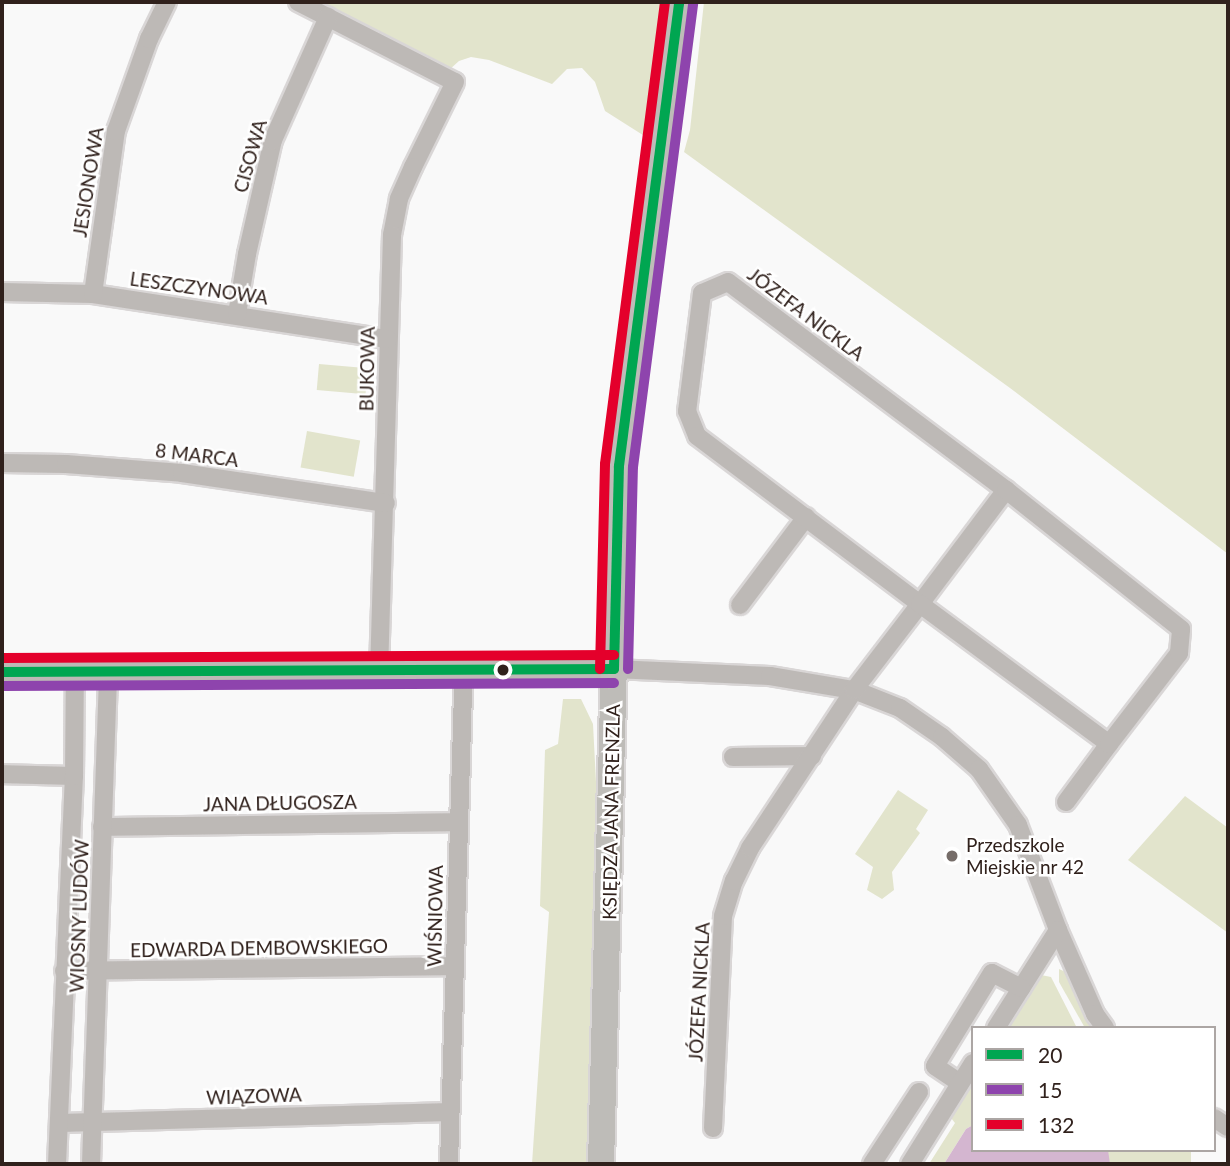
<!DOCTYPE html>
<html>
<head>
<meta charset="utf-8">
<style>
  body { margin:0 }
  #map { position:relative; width:1230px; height:1166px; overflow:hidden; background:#f9f9f9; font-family:Lato,sans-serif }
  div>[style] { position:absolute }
  .green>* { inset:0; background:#e2e4cc; transform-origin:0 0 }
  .water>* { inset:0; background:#d4b6d0 }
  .roads { filter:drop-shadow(2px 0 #d9d6d6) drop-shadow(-2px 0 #d9d6d6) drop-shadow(0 2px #d9d6d6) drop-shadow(0 -2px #d9d6d6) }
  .minor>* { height:18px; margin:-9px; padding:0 9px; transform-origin:9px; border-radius:9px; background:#bdb9b6 }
  .tertiary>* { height:21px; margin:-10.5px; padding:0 10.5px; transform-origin:10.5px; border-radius:10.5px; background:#bdb9b6 }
  .primary>* { height:26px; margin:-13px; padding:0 13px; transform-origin:13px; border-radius:13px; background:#bebcb8 }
  .bus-1>* { height:10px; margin:-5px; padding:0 5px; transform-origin:5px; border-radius:5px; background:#00a651 }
  .bus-2>* { height:10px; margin:-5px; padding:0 5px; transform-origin:5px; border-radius:5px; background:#8e44ad }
  .bus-3>* { height:10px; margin:-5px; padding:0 5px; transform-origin:5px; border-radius:5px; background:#e4002b }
  .dots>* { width:19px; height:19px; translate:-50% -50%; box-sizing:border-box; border:4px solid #fff; border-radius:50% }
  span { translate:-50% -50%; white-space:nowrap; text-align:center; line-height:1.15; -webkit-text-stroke:5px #fff; paint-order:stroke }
  .street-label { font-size:19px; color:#30211c }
  .poi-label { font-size:19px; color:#30211c }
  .left { translate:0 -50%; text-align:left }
  .frame { position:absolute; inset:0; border:4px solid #30211c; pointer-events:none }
  .legend { position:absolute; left:971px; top:1026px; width:245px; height:126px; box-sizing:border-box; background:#fff; border:2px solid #aca6a4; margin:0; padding:9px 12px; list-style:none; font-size:21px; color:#30211c }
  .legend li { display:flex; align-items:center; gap:14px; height:35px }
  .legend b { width:35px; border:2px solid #aca6a4 }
</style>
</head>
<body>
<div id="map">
  <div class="green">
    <i style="clip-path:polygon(322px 2px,666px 2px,646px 137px,605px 111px,595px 82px,582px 68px,567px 69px,552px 84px,489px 60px,471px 57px,459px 61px,449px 70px)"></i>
    <i style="clip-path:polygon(704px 2px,1228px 2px,1228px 554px,1010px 388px,684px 152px,690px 130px)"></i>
    <i style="left:319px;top:364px;width:49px;height:26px;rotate:5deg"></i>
    <i style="left:307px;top:431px;width:54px;height:37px;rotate:10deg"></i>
    <i style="clip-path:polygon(563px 699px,581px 699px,593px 724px,597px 801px,597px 1000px,591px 1164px,532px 1164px,549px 912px,540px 906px,545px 750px,558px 744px)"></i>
    <i style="clip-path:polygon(898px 790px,928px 810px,916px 829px,920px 833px,892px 872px,894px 890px,882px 899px,867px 890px,873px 867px,855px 854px)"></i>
    <i style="clip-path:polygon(1185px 796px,1228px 828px,1228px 933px,1128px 860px)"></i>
    <i style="clip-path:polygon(1059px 969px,1070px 974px,1098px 1028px,1085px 1028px,1059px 982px)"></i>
    <i style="clip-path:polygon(1041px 975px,1051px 977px,1077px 1028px,1007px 1028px)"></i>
    <i style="clip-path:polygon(973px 1082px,973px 1125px,966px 1129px,944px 1164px,929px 1164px,955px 1123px,951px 1118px)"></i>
    <i style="left:1108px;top:1150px;width:83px;height:14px"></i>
  </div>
  <div class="water">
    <i style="clip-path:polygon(973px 1125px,973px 1150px,1108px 1150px,1110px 1164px,944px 1164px,966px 1129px)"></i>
  </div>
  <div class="roads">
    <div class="minor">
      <i style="left:298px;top:2px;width:176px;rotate:27deg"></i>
      <i style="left:455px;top:82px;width:95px;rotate:116.3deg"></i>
      <i style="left:413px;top:167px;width:35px;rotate:114deg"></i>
      <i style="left:399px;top:199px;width:37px;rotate:101deg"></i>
      <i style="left:392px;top:235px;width:434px;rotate:91.7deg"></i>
      <i style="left:2px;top:292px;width:91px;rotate:1.3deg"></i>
      <i style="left:93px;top:294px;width:298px;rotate:8.7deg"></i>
      <i style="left:93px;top:294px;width:165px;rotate:-82deg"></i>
      <i style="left:116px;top:131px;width:98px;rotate:-70.3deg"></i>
      <i style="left:149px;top:39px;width:41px;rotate:-64.1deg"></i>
      <i style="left:237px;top:314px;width:61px;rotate:-80.5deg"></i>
      <i style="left:247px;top:254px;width:117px;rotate:-77.2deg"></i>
      <i style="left:273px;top:140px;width:135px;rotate:-65.9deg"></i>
      <i style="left:2px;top:463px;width:64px;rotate:0.9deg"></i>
      <i style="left:66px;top:464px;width:116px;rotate:4.4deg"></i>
      <i style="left:182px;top:473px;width:206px;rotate:8.4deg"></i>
      <i style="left:740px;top:605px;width:110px;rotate:-53.1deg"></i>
      <i style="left:614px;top:669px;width:156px;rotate:2.6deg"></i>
      <i style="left:770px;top:676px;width:85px;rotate:9.5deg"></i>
      <i style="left:854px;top:690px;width:49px;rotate:21.4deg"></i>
      <i style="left:900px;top:708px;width:51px;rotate:34.6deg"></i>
      <i style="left:942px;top:737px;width:49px;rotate:40.9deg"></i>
      <i style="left:979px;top:769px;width:68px;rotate:55.1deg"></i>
      <i style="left:1018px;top:825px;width:112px;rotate:69.1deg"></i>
      <i style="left:1058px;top:930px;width:92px;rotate:66.2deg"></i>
      <i style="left:1095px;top:1014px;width:17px;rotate:54deg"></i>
      <i style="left:733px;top:757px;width:79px;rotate:-0.7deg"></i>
      <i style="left:2px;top:774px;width:72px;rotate:1.6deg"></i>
      <i style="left:1066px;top:802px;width:72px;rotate:-53.4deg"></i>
      <i style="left:102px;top:827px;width:356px;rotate:-0.8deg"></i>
      <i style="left:64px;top:971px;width:391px;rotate:-0.7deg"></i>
      <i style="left:996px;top:1028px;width:116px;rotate:-57.7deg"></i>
      <i style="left:960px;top:1083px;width:30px;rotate:-146deg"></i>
      <i style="left:935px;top:1066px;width:109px;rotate:-58.5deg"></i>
      <i style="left:992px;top:973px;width:33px;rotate:27deg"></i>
      <i style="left:1214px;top:1118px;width:17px;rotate:33deg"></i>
      <i style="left:60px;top:1123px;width:390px;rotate:-1.6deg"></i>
      <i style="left:713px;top:1128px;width:212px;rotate:-87.3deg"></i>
      <i style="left:723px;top:916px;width:37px;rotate:-73deg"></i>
      <i style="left:734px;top:881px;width:37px;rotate:-64deg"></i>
      <i style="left:750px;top:848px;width:189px;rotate:-56.6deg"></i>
      <i style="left:854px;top:690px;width:108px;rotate:-52.5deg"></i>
      <i style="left:920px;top:604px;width:143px;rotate:-53deg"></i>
      <i style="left:1006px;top:490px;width:347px;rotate:-143.2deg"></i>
      <i style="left:728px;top:282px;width:28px;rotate:157deg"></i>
      <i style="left:702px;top:293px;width:119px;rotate:97.2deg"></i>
      <i style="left:687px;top:411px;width:27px;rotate:68deg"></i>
      <i style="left:697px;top:436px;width:279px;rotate:37deg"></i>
      <i style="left:920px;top:604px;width:235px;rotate:36.5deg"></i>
      <i style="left:1109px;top:744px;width:115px;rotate:-52.4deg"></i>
      <i style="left:1179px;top:653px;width:24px;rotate:-85deg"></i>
      <i style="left:1181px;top:629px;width:223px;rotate:-141.5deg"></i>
      <i style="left:57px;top:1164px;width:388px;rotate:-87.5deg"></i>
      <i style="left:74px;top:776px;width:106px;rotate:-89.5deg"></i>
      <i style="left:91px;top:1164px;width:495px;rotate:-88deg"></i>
      <i style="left:449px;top:1164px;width:496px;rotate:-88.3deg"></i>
      <i style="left:872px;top:1164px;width:86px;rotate:-56.9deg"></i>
      <i style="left:910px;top:1164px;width:119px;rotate:-58deg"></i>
    </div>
    <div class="tertiary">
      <i style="left:2px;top:672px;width:612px;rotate:-0.28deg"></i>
    </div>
    <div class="primary">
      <i style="left:601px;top:1164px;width:698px;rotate:-88.52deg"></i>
      <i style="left:619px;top:466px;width:468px;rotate:-82.6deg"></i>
    </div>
  </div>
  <div class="bus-1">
    <i style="left:614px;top:669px;width:203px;rotate:-88.6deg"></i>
    <i style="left:619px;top:466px;width:468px;rotate:-82.6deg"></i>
    <i style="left:2px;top:672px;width:612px;rotate:-0.28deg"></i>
  </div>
  <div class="bus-2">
    <i style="left:628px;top:669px;width:202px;rotate:-88.6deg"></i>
    <i style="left:633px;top:467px;width:467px;rotate:-82.6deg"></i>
    <i style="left:2px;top:686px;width:612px;rotate:-0.28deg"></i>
  </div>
  <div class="bus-3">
    <i style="left:2px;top:658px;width:612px;rotate:-0.28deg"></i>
    <i style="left:600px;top:669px;width:205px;rotate:-88.6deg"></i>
    <i style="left:605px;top:464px;width:466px;rotate:-82.6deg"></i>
  </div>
  <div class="dots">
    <i style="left:503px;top:670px;background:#30211c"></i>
    <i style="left:952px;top:856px;background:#766d69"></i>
  </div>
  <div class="street-label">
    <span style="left:250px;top:156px;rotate:-74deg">CISOWA</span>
    <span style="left:88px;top:182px;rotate:-81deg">JESIONOWA</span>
    <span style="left:199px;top:288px;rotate:8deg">LESZCZYNOWA</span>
    <span style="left:806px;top:314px;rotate:37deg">JÓZEFA NICKLA</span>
    <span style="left:367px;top:369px;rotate:-89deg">BUKOWA</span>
    <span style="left:197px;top:455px;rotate:7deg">8 MARCA</span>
    <span style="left:280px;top:803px;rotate:-1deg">JANA DŁUGOSZA</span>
    <span style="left:611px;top:812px;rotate:-89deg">KSIĘDZA JANA FRENZLA</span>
    <span style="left:79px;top:916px;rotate:-88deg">WIOSNY LUDÓW</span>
    <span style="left:435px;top:916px;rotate:-89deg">WIŚNIOWA</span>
    <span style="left:259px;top:948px;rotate:-1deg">EDWARDA DEMBOWSKIEGO</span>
    <span style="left:699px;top:992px;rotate:-87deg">JÓZEFA NICKLA</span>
    <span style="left:254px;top:1096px;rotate:-2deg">WIĄZOWA</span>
  </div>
  <div class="poi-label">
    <span class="left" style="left:966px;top:856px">Przedszkole<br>Miejskie nr 42</span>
  </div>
  <div class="frame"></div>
  <ul class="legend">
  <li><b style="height:9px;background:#00a651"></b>20</li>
  <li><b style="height:9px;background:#8e44ad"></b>15</li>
  <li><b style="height:9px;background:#e4002b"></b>132</li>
  </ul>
</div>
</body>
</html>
